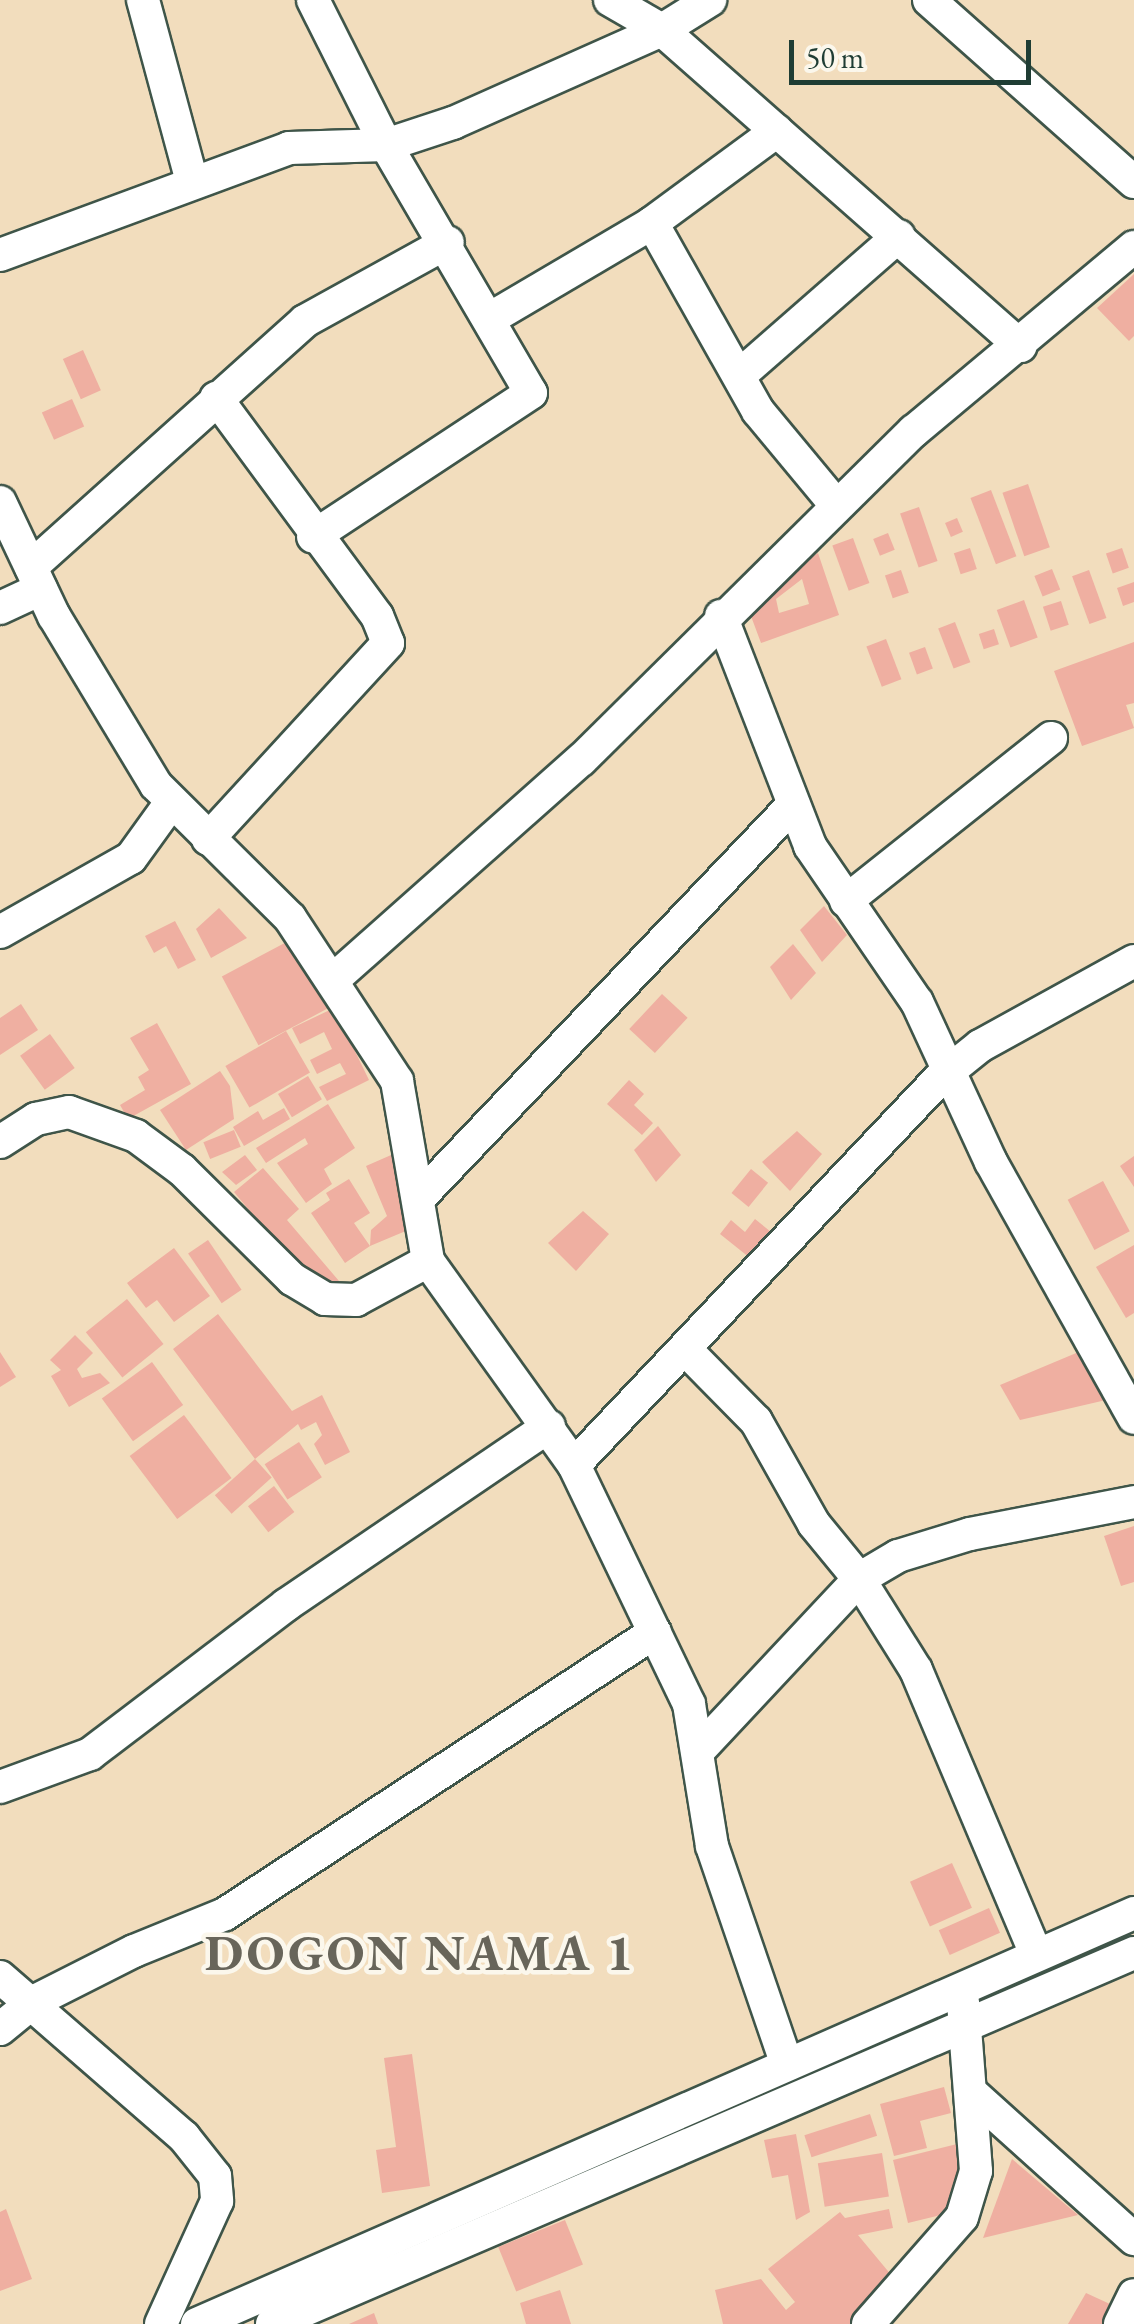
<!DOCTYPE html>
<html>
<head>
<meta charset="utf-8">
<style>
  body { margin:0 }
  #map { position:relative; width:1134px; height:2324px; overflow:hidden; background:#f2ddbd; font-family:"EB Garamond",serif }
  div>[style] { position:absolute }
  .building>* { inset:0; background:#efafa1; transform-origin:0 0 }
  .roads { filter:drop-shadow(2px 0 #3f5549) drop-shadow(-2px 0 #3f5549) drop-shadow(0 2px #3f5549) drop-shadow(0 -2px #3f5549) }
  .minor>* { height:32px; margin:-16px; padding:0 16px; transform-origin:16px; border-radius:16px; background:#fff }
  span { translate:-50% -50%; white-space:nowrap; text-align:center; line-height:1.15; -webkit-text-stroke:9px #fbf7ec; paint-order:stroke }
  .district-label { font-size:50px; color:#68655a; font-weight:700; letter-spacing:2.5px }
  .scale { position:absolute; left:789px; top:40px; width:242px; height:45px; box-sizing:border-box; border:5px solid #1f3d34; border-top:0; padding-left:12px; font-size:30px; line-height:35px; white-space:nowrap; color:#1f3d34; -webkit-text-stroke:8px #fbf7ec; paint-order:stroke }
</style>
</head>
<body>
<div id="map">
  <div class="building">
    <i style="clip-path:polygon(1134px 274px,1134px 336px,1129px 341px,1097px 308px)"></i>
    <i style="left:83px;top:350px;width:44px;height:22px;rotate:66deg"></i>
    <i style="left:72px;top:399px;width:30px;height:33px;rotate:66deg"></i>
    <i style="left:1028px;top:484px;width:67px;height:27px;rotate:71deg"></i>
    <i style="left:991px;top:490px;width:71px;height:22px;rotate:69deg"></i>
    <i style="left:919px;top:507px;width:57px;height:20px;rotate:71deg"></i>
    <i style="left:957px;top:518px;width:15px;height:13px;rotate:67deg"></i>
    <i style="left:888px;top:533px;width:18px;height:16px;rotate:68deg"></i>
    <i style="left:853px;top:538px;width:48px;height:22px;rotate:70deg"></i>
    <i style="left:970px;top:548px;width:22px;height:17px;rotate:72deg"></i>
    <i style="left:1122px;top:548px;width:21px;height:17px;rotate:71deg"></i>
    <i style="clip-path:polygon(evenodd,818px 553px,839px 615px,761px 643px,745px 600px,818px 553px,802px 579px,809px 604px,779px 613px,776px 599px,802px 579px)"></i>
    <i style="left:1052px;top:569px;width:22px;height:19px;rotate:68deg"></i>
    <i style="left:901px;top:570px;width:24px;height:17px;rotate:71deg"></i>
    <i style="left:1089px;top:570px;width:51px;height:18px;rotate:70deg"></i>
    <i style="clip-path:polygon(1134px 582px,1134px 602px,1123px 606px,1117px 588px)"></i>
    <i style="left:1024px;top:600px;width:40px;height:29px;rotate:70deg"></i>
    <i style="left:1061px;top:601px;width:25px;height:19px;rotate:72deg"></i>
    <i style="left:955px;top:622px;width:43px;height:18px;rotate:69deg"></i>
    <i style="left:994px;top:629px;width:16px;height:16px;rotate:72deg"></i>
    <i style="left:886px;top:639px;width:43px;height:21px;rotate:69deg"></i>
    <i style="clip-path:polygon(1134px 642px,1134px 703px,1126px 705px,1134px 728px,1082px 746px,1054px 671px)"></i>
    <i style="left:925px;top:647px;width:23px;height:17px;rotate:70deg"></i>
    <i style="clip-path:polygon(824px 906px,847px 935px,822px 962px,800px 930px)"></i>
    <i style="clip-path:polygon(219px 908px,247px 938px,211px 958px,196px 929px)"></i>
    <i style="clip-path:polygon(175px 921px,196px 960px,178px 969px,166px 946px,154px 953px,145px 936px)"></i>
    <i style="left:296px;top:937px;width:78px;height:84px;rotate:62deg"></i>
    <i style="clip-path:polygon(793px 944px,816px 973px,791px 1000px,770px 967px)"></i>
    <i style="left:662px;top:994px;width:35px;height:48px;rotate:43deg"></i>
    <i style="clip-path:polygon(21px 1004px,38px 1030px,0 1055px,0 1018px)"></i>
    <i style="clip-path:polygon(334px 1008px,369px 1080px,327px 1101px,319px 1087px,346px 1074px,340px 1063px,317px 1074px,310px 1060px,332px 1049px,324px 1032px,300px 1044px,292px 1028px)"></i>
    <i style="clip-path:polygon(157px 1023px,191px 1084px,128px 1119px,120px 1105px,145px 1090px,138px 1077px,149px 1070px,130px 1038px)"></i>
    <i style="left:286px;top:1031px;width:48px;height:70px;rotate:60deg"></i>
    <i style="left:50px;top:1034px;width:42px;height:37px;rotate:54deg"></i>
    <i style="clip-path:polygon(220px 1071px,230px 1086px,234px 1119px,186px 1150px,160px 1110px)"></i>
    <i style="left:308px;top:1076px;width:27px;height:35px;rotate:59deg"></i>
    <i style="clip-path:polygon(629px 1080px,644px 1094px,634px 1105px,653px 1123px,642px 1135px,607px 1104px)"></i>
    <i style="clip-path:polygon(328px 1104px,355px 1148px,324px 1169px,332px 1184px,306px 1203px,277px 1163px,308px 1144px,305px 1138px,266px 1163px,256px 1148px)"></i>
    <i style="clip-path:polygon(284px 1108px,290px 1119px,244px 1146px,233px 1127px,258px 1111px,263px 1120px)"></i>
    <i style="clip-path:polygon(658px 1126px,681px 1155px,656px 1182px,634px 1150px)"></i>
    <i style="left:234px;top:1130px;width:18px;height:33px;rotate:68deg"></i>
    <i style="clip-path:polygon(797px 1131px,822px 1154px,790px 1191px,762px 1162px)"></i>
    <i style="clip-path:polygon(398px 1152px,420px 1225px,370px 1246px,371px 1230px,387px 1216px,366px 1166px)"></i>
    <i style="clip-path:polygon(245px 1155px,257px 1170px,236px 1185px,222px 1172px)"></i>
    <i style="clip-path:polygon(1134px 1156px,1134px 1187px,1120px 1166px)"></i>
    <i style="clip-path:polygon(263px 1168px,299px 1209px,287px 1220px,339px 1281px,316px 1291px,234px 1192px)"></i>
    <i style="left:751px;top:1169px;width:22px;height:31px;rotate:39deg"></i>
    <i style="clip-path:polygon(349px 1179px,370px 1213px,354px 1223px,370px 1246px,345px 1263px,311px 1213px,330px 1200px,326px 1193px)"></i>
    <i style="left:1103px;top:1181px;width:57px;height:40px;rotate:62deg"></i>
    <i style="clip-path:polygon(583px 1211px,609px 1234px,576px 1271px,548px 1243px)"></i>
    <i style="clip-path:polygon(755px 1219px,771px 1232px,750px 1258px,720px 1234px,731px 1220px,745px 1232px)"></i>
    <i style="left:208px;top:1240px;width:60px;height:24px;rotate:56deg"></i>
    <i style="clip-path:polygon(1134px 1245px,1134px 1313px,1126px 1318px,1096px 1267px)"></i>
    <i style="clip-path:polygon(174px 1248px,210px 1296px,174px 1322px,157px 1300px,146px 1308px,127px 1283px)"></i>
    <i style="left:127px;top:1299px;width:58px;height:53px;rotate:51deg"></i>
    <i style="clip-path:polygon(218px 1314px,292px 1411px,322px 1395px,350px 1452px,325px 1465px,314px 1444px,322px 1435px,316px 1422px,301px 1430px,298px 1424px,255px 1459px,173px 1349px)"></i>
    <i style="clip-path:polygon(75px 1335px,93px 1353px,77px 1369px,82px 1378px,100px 1373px,110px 1383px,69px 1407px,51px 1376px,61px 1370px,50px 1360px)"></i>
    <i style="clip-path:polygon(1081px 1351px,1106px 1400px,1020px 1420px,1000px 1385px)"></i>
    <i style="clip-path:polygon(0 1352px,16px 1377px,0 1387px)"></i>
    <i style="left:152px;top:1362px;width:53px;height:62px;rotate:54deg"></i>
    <i style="left:184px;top:1415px;width:79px;height:68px;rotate:53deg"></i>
    <i style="left:299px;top:1442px;width:42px;height:41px;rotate:57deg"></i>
    <i style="left:255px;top:1459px;width:25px;height:54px;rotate:48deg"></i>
    <i style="left:274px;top:1486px;width:33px;height:33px;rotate:52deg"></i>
    <i style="clip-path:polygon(1134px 1526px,1134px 1582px,1121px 1586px,1104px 1536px)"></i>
    <i style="left:952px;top:1863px;width:49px;height:46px;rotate:66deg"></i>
    <i style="left:989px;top:1908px;width:27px;height:55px;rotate:66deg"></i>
    <i style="clip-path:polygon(412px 2054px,430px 2186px,382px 2193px,376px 2150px,396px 2147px,384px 2058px)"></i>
    <i style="clip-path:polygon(944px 2087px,951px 2113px,920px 2121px,927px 2148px,894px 2156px,880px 2104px)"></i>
    <i style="left:870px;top:2114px;width:23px;height:69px;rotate:72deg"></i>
    <i style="clip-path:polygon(796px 2134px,810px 2212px,796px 2220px,788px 2175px,772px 2178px,764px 2140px)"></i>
    <i style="clip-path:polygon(961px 2143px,953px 2212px,908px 2223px,893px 2160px)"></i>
    <i style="left:882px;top:2153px;width:44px;height:65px;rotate:81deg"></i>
    <i style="clip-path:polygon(1012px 2159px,1078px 2215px,983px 2238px)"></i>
    <i style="clip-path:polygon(6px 2209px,32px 2279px,0 2291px,0 2212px)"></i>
    <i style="clip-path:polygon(889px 2209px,893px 2228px,858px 2235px,902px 2288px,858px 2324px,723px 2324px,715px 2290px,761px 2279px,786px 2310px,795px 2302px,768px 2269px,840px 2212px,845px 2218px)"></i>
    <i style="left:565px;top:2220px;width:48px;height:72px;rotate:68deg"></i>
    <i style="clip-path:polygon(560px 2290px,571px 2324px,526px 2324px,520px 2303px)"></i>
    <i style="clip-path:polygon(1086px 2293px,1123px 2310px,1115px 2324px,1068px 2324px)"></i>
    <i style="clip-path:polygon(374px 2313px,378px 2324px,349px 2324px)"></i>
  </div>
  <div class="roads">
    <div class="minor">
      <i style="left:143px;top:0;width:188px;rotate:74.9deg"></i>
      <i style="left:313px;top:0;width:162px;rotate:63.3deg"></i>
      <i style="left:386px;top:145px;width:287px;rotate:59.7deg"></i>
      <i style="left:531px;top:393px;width:261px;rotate:146.6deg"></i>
      <i style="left:610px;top:0;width:60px;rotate:30deg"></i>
      <i style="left:662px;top:30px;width:478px;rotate:41.4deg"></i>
      <i style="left:929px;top:0;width:274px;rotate:41.6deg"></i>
      <i style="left:652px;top:223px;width:216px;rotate:60.6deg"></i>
      <i style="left:758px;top:411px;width:122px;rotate:50.3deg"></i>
      <i style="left:0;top:255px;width:308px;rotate:-20.3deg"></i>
      <i style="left:289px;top:148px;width:97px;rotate:-1.8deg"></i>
      <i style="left:386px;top:145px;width:71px;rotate:-18.2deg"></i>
      <i style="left:453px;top:123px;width:229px;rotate:-24deg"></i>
      <i style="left:662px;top:30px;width:57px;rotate:-32deg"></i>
      <i style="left:491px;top:318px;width:187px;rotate:-30.5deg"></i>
      <i style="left:652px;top:223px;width:155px;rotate:-36.4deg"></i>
      <i style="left:740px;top:375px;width:211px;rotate:-41.2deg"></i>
      <i style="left:0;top:502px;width:126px;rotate:64.7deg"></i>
      <i style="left:54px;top:616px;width:197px;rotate:58.9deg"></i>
      <i style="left:156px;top:785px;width:189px;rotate:44.8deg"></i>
      <i style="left:290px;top:918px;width:195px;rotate:56.7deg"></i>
      <i style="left:397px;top:1081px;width:183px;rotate:80.2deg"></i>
      <i style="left:428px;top:1261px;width:251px;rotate:54.4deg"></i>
      <i style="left:574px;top:1465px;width:265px;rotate:64.3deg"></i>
      <i style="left:689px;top:1704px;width:144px;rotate:80.8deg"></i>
      <i style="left:712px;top:1846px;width:231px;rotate:71.1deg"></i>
      <i style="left:31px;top:567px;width:368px;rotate:-41.9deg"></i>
      <i style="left:305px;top:321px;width:163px;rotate:-28.9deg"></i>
      <i style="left:0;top:608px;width:45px;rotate:-24.9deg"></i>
      <i style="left:721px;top:616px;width:247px;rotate:68.8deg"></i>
      <i style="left:810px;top:846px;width:189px;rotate:55.6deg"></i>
      <i style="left:917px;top:1002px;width:176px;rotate:65.2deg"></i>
      <i style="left:991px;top:1162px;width:293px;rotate:60.8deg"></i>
      <i style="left:208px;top:839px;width:266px;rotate:-47.4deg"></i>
      <i style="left:388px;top:643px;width:29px;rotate:-112deg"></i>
      <i style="left:377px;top:616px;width:271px;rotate:-126.4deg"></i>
      <i style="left:846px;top:901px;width:262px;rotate:-38.5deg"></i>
      <i style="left:0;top:932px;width:150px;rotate:-29.5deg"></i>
      <i style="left:131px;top:858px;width:67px;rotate:-54.2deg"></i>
      <i style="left:334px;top:979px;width:330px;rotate:-41.6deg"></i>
      <i style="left:581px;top:760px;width:468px;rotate:-44.7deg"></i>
      <i style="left:914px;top:431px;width:287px;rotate:-39.9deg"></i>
      <i style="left:0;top:1142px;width:43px;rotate:-32.6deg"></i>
      <i style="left:36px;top:1119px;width:34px;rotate:-12deg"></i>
      <i style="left:69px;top:1112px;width:71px;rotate:19.7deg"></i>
      <i style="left:136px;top:1136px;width:57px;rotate:36.5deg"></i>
      <i style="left:182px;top:1170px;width:155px;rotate:44.7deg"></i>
      <i style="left:292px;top:1279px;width:39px;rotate:31deg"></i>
      <i style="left:325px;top:1299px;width:31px;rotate:2deg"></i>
      <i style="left:356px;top:1300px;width:82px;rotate:-28.4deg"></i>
      <i style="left:419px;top:1198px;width:543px;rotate:-46.42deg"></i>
      <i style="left:685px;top:1349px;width:101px;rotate:45.4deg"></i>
      <i style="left:756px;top:1421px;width:118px;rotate:60.6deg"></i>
      <i style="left:814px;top:1524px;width:71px;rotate:50.7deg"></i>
      <i style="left:859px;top:1579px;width:45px;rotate:-30.5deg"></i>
      <i style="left:898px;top:1556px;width:75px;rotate:-17deg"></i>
      <i style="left:970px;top:1534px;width:167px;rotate:-11deg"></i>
      <i style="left:574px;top:1465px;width:531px;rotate:-46.6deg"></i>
      <i style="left:939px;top:1079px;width:53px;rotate:-38.8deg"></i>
      <i style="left:980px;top:1046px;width:176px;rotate:-28.9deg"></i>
      <i style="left:701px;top:1748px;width:231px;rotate:-46.9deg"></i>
      <i style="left:859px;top:1579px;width:107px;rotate:57.9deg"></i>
      <i style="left:916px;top:1670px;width:308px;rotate:67.1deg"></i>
      <i style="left:0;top:1787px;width:96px;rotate:-20.1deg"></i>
      <i style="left:90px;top:1754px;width:246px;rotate:-37.2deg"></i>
      <i style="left:286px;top:1605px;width:318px;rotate:-34.2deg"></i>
      <i style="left:0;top:1977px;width:244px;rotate:41deg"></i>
      <i style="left:184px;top:2137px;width:50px;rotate:51.5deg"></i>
      <i style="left:215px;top:2176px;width:25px;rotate:85deg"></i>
      <i style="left:217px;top:2201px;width:135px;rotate:114.5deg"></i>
      <i style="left:0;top:2029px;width:43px;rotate:-39.3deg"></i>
      <i style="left:33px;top:2002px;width:113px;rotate:-26.8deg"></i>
      <i style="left:134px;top:1951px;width:98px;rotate:-22.1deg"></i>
      <i style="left:225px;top:1914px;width:514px;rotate:-33.26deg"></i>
      <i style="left:975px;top:2096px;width:214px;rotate:42deg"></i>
      <i style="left:197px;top:2324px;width:1023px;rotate:-23.68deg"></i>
      <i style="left:272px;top:2324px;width:938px;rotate:-23.29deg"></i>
      <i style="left:868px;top:2324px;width:142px;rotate:-48.7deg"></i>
      <i style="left:962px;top:2217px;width:48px;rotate:-73.1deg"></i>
      <i style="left:976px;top:2171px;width:169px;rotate:-94.4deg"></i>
      <i style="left:1120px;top:2324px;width:32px;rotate:-64deg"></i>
    </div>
  </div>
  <div class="district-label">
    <span style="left:420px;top:1953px">DOGON NAMA 1</span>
  </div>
  <div class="scale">50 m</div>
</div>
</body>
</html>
